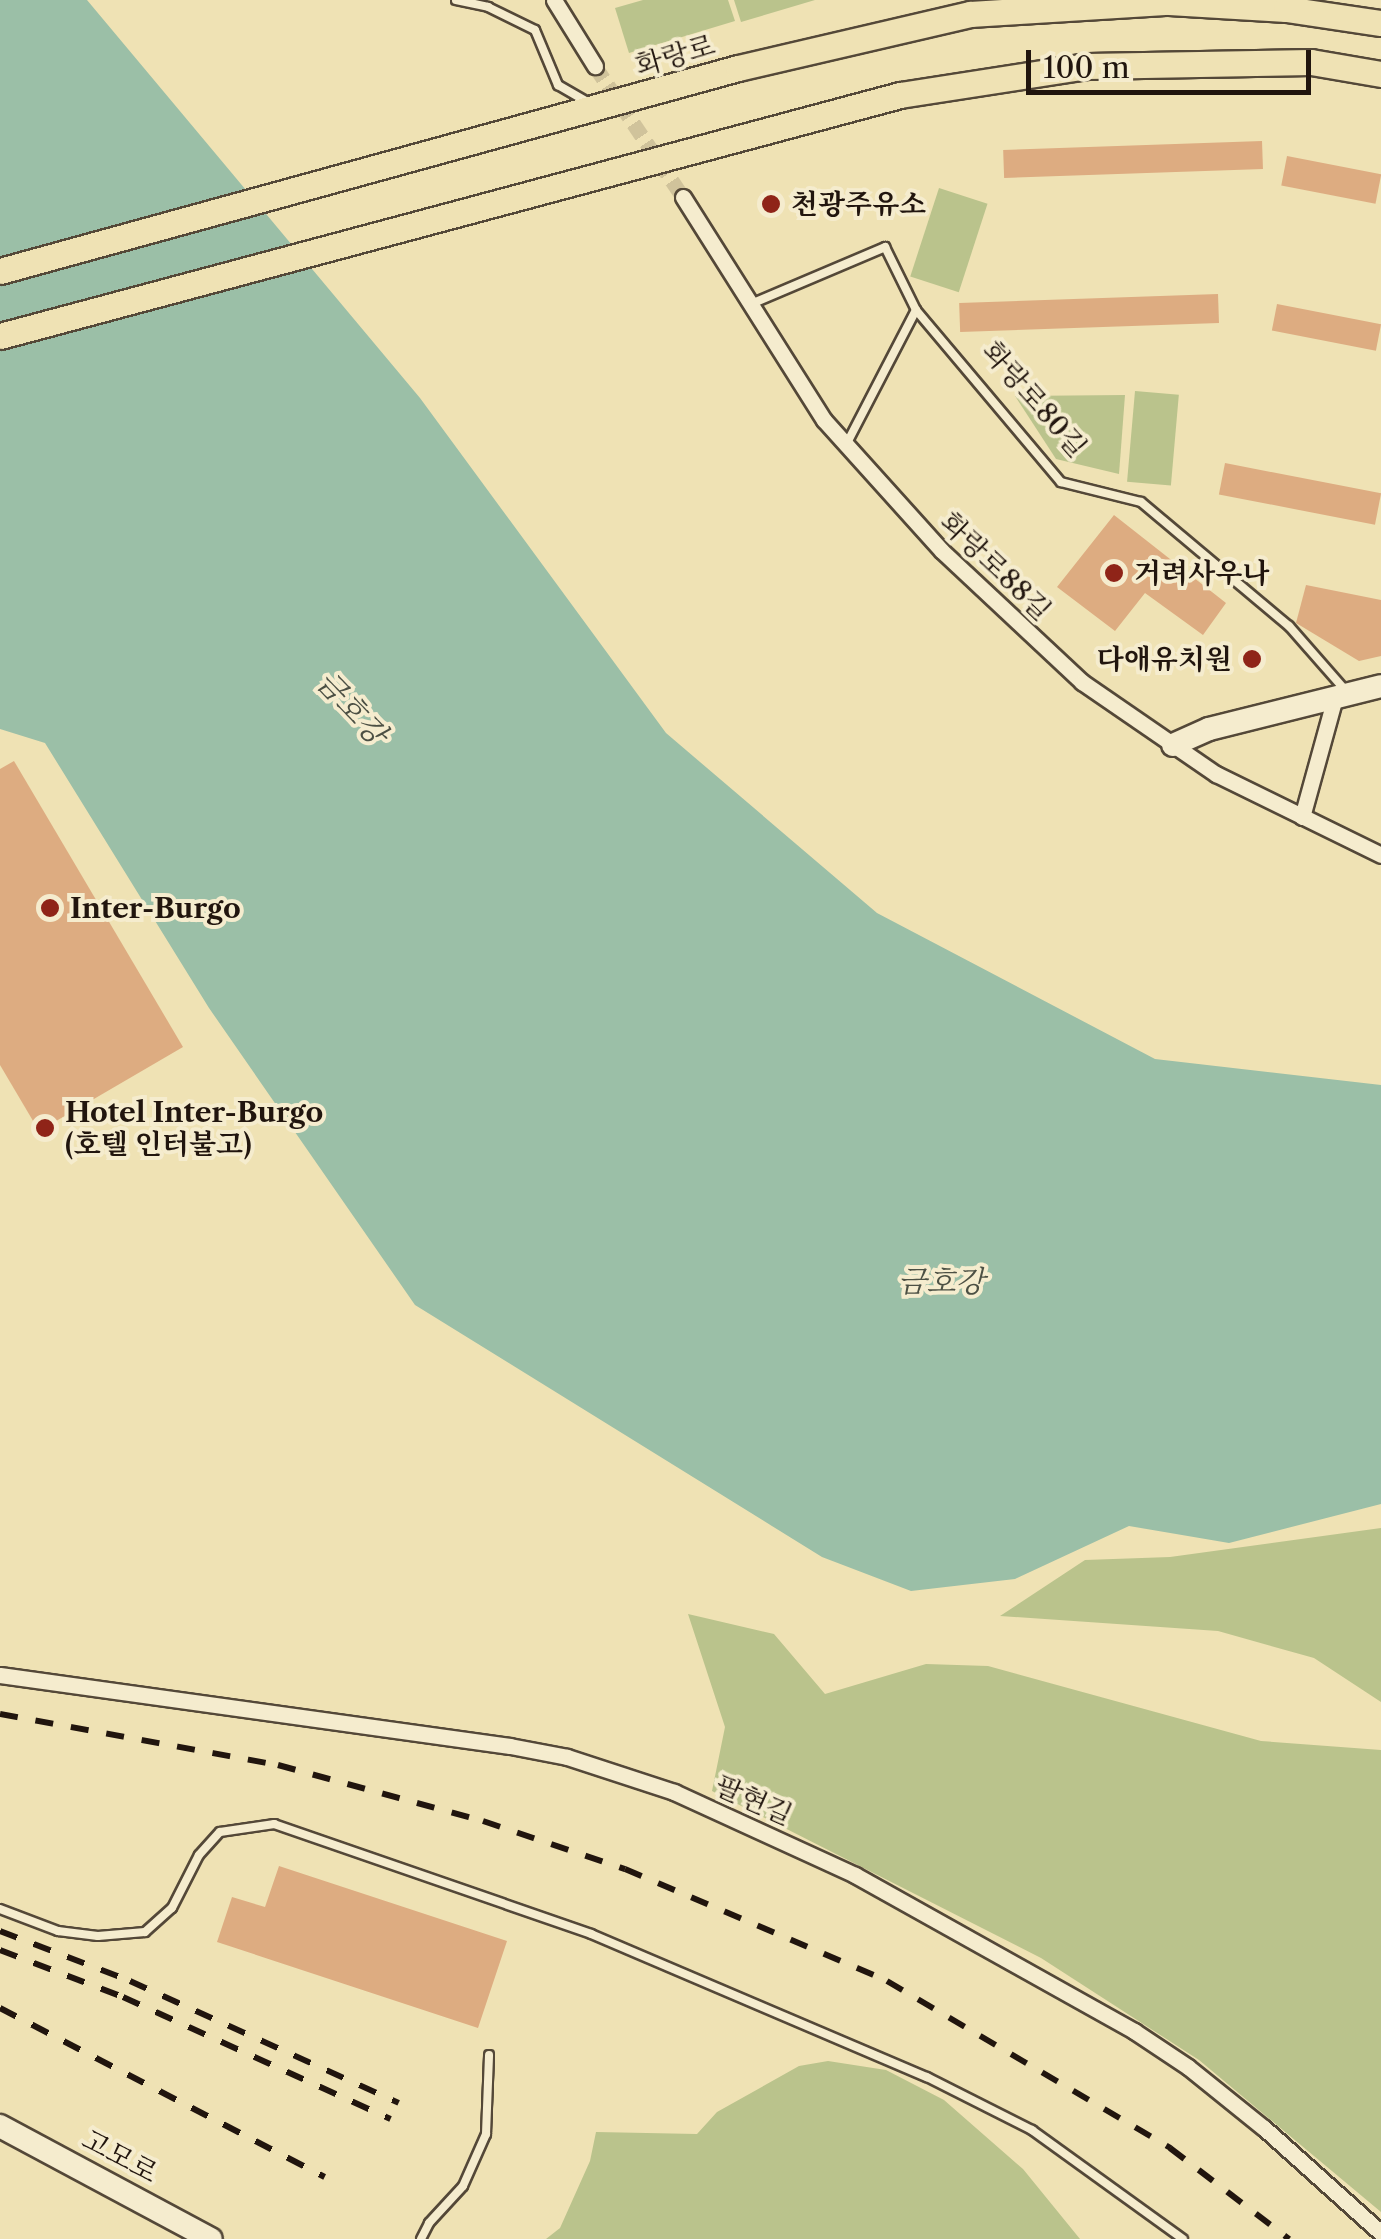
<!DOCTYPE html>
<html>
<head>
<meta charset="utf-8">
<style>
  body { margin:0 }
  #map { position:relative; width:1381px; height:2239px; overflow:hidden; background:#efe2b4; font-family:"Libre Caslon Text","Noto Serif KR",serif }
  div>[style] { position:absolute }
  .green>* { inset:0; background:#bac38c; transform-origin:0 0 }
  .water>* { inset:0; background:#9bbfa7 }
  .building>* { inset:0; background:#ddac81; transform-origin:0 0 }
  .street-tunnel>* { height:15px; margin-top:-7.5px; transform-origin:0; background:repeating-linear-gradient(90deg,#d0c39b 0 15px,transparent 0 23px) }
  .roads { filter:drop-shadow(2px 0 #544838) drop-shadow(-2px 0 #544838) drop-shadow(0 2px #544838) drop-shadow(0 -2px #544838) }
  .lane>* { height:8px; margin:-4px; padding:0 4px; transform-origin:4px; border-radius:4px; background:#f5ecce }
  .street>* { height:15px; margin:-7.5px; padding:0 7.5px; transform-origin:7.5px; border-radius:7.5px; background:#f5ecce }
  .secondary>* { height:22px; margin:-11px; padding:0 11px; transform-origin:11px; border-radius:11px; background:#f5ecce }
  .primary>* { height:25px; margin:-12.5px; padding:0 12.5px; transform-origin:12.5px; border-radius:12.5px; background:#efe2b4 }
  .rail>* { height:6px; margin-top:-3px; transform-origin:0; background:repeating-linear-gradient(90deg,#21150e 0 18px,transparent 0 36px) }
  .dots>* { width:28px; height:28px; translate:-50% -50%; box-sizing:border-box; border:5px solid #f5ecce; border-radius:50% }
  span { translate:-50% -50%; white-space:nowrap; text-align:center; line-height:1.15; -webkit-text-stroke:8px #f5ecce; paint-order:stroke }
  .street-label { font-size:28px; color:#21150e }
  .poi-label { font-size:28px; color:#21150e; font-weight:700 }
  .left { translate:0 -50%; text-align:left }
  .right { translate:-100% -50%; text-align:right }
  .water-label { font-size:30px; color:#4c5044; font-style:italic }
  .scale { position:absolute; left:1026px; top:50px; width:285px; height:45px; box-sizing:border-box; border:5px solid #21150e; border-top:0; padding-left:12px; font-size:30px; line-height:35px; white-space:nowrap; color:#21150e; -webkit-text-stroke:8px #f5ecce; paint-order:stroke }
</style>
</head>
<body>
<div id="map">
  <div class="green">
    <i style="clip-path:polygon(643px 0,728px 0,735px 21px,629px 53px,615px 8px)"></i>
    <i style="clip-path:polygon(734px 0,815px 0,741px 22px)"></i>
    <i style="left:939px;top:188px;width:51px;height:93px;rotate:18deg"></i>
    <i style="left:1135px;top:391px;width:44px;height:91px;rotate:5deg"></i>
    <i style="clip-path:polygon(1125px 395px,1119px 474px,1056px 459px,1015px 396px)"></i>
    <i style="clip-path:polygon(1381px 1528px,1381px 1702px,1314px 1658px,1218px 1631px,1000px 1616px,1085px 1560px,1170px 1557px)"></i>
    <i style="clip-path:polygon(688px 1614px,774px 1634px,825px 1694px,926px 1664px,988px 1666px,1261px 1741px,1381px 1750px,1381px 2212px,1199px 2060px,1041px 1958px,712px 1791px,725px 1727px)"></i>
    <i style="clip-path:polygon(828px 2061px,886px 2070px,944px 2100px,1023px 2169px,1080px 2239px,546px 2239px,560px 2228px,590px 2161px,596px 2132px,697px 2134px,717px 2112px,799px 2066px)"></i>
  </div>
  <div class="water">
    <i style="clip-path:polygon(0 0,87px 0,420px 398px,666px 733px,877px 913px,1155px 1059px,1381px 1085px,1381px 1504px,1229px 1543px,1129px 1526px,1015px 1579px,911px 1591px,822px 1557px,415px 1305px,209px 1008px,45px 743px,0 729px)"></i>
  </div>
  <div class="building">
    <i style="left:1262px;top:141px;width:28px;height:259px;rotate:88deg"></i>
    <i style="left:1287px;top:156px;width:96px;height:30px;rotate:11deg"></i>
    <i style="left:1218px;top:294px;width:29px;height:259px;rotate:88deg"></i>
    <i style="left:1277px;top:304px;width:106px;height:27px;rotate:11deg"></i>
    <i style="left:1225px;top:463px;width:159px;height:32px;rotate:11deg"></i>
    <i style="clip-path:polygon(1114px 515px,1226px 603px,1203px 635px,1145px 593px,1115px 631px,1057px 587px)"></i>
    <i style="clip-path:polygon(1306px 585px,1381px 600px,1381px 656px,1359px 661px,1296px 623px)"></i>
    <i style="clip-path:polygon(14px 761px,183px 1047px,39px 1131px,0 1065px,0 769px)"></i>
    <i style="clip-path:polygon(279px 1866px,507px 1941px,478px 2028px,217px 1942px,232px 1897px,265px 1907px)"></i>
  </div>
  <div class="street-tunnel">
    <i style="left:595px;top:66px;width:158px;rotate:56.1deg"></i>
  </div>
  <div class="roads">
    <div class="lane">
      <i style="left:456px;top:0;width:33px;rotate:12deg"></i>
      <i style="left:488px;top:7px;width:52px;rotate:26.1deg"></i>
      <i style="left:535px;top:30px;width:60px;rotate:67.3deg"></i>
      <i style="left:558px;top:85px;width:32px;rotate:30deg"></i>
      <i style="left:751px;top:304px;width:146px;rotate:-23deg"></i>
      <i style="left:885px;top:247px;width:70px;rotate:63.8deg"></i>
      <i style="left:916px;top:310px;width:225px;rotate:49.9deg"></i>
      <i style="left:1061px;top:482px;width:82px;rotate:14deg"></i>
      <i style="left:1141px;top:502px;width:193px;rotate:40deg"></i>
      <i style="left:1289px;top:626px;width:85px;rotate:48.8deg"></i>
      <i style="left:847px;top:443px;width:150px;rotate:-62.6deg"></i>
      <i style="left:0;top:1909px;width:62px;rotate:20.8deg"></i>
      <i style="left:58px;top:1931px;width:40px;rotate:7.1deg"></i>
      <i style="left:98px;top:1936px;width:47px;rotate:-4.9deg"></i>
      <i style="left:145px;top:1932px;width:36px;rotate:-42deg"></i>
      <i style="left:172px;top:1908px;width:59px;rotate:-63deg"></i>
      <i style="left:199px;top:1855px;width:31px;rotate:-48deg"></i>
      <i style="left:220px;top:1832px;width:55px;rotate:-8.4deg"></i>
      <i style="left:274px;top:1824px;width:336px;rotate:19.1deg"></i>
      <i style="left:591px;top:1934px;width:365px;rotate:23.1deg"></i>
      <i style="left:927px;top:2077px;width:118px;rotate:26.8deg"></i>
      <i style="left:1032px;top:2130px;width:186px;rotate:35.8deg"></i>
      <i style="left:421px;top:2239px;width:18px;rotate:-63deg"></i>
      <i style="left:429px;top:2223px;width:50px;rotate:-47.4deg"></i>
      <i style="left:463px;top:2186px;width:57px;rotate:-66.1deg"></i>
      <i style="left:486px;top:2134px;width:79px;rotate:-87.8deg"></i>
    </div>
    <div class="street">
      <i style="left:554px;top:0;width:78px;rotate:58.2deg"></i>
      <i style="left:683px;top:197px;width:264px;rotate:57.7deg"></i>
      <i style="left:824px;top:420px;width:176px;rotate:48deg"></i>
      <i style="left:942px;top:551px;width:192px;rotate:43.1deg"></i>
      <i style="left:1082px;top:682px;width:163px;rotate:34.5deg"></i>
      <i style="left:1216px;top:774px;width:184px;rotate:26.1deg"></i>
      <i style="left:1302px;top:817px;width:124px;rotate:-74.6deg"></i>
      <i style="left:0;top:1675px;width:515px;rotate:7.93deg"></i>
      <i style="left:510px;top:1746px;width:58px;rotate:10.9deg"></i>
      <i style="left:567px;top:1757px;width:113px;rotate:18.1deg"></i>
      <i style="left:674px;top:1792px;width:199px;rotate:24.6deg"></i>
      <i style="left:855px;top:1875px;width:320px;rotate:29.2deg"></i>
      <i style="left:1134px;top:2031px;width:65px;rotate:33.7deg"></i>
      <i style="left:1188px;top:2067px;width:97px;rotate:38.8deg"></i>
      <i style="left:1264px;top:2128px;width:157px;rotate:41.9deg"></i>
    </div>
    <div class="secondary">
      <i style="left:1173px;top:745px;width:39px;rotate:-24deg"></i>
      <i style="left:1209px;top:729px;width:177px;rotate:-14deg"></i>
      <i style="left:0;top:2126px;width:239px;rotate:28.2deg"></i>
    </div>
    <div class="primary">
      <i style="left:0;top:271px;width:765px;rotate:-15.38deg"></i>
      <i style="left:738px;top:68px;width:238px;rotate:-13.1deg"></i>
      <i style="left:970px;top:14px;width:199px;rotate:-3.5deg"></i>
      <i style="left:1169px;top:2px;width:117px;rotate:3.4deg"></i>
      <i style="left:1286px;top:9px;width:96px;rotate:8.4deg"></i>
      <i style="left:0;top:336px;width:932px;rotate:-14.99deg"></i>
      <i style="left:900px;top:95px;width:190px;rotate:-8.8deg"></i>
      <i style="left:1088px;top:66px;width:223px;rotate:-1deg"></i>
      <i style="left:1311px;top:62px;width:71px;rotate:9.7deg"></i>
    </div>
  </div>
  <div class="rail">
    <i style="left:0;top:1714px;width:283px;rotate:10.4deg"></i>
    <i style="left:278px;top:1765px;width:213px;rotate:15.3deg"></i>
    <i style="left:483px;top:1821px;width:150px;rotate:18.7deg"></i>
    <i style="left:625px;top:1869px;width:285px;rotate:23.1deg"></i>
    <i style="left:887px;top:1981px;width:329px;rotate:30.5deg"></i>
    <i style="left:1170px;top:2148px;width:150px;rotate:37.4deg"></i>
    <i style="left:0;top:1931px;width:139px;rotate:21deg"></i>
    <i style="left:130px;top:1981px;width:295px;rotate:24.4deg"></i>
    <i style="left:0;top:1950px;width:132px;rotate:20.9deg"></i>
    <i style="left:123px;top:1997px;width:294px;rotate:24.5deg"></i>
    <i style="left:0;top:2008px;width:366px;rotate:27.5deg"></i>
  </div>
  <div class="dots">
    <i style="left:771px;top:204px;background:#8f2418"></i>
    <i style="left:1114px;top:573px;background:#8f2418"></i>
    <i style="left:1252px;top:659px;background:#8f2418"></i>
    <i style="left:50px;top:908px;background:#8f2418"></i>
    <i style="left:45px;top:1128px;background:#8f2418"></i>
  </div>
  <div class="street-label">
    <span style="left:675px;top:55px;rotate:-16deg">화랑로</span>
    <span style="left:1035px;top:399px;rotate:49deg">화랑로80길</span>
    <span style="left:996px;top:566px;rotate:44deg">화랑로88길</span>
    <span style="left:754px;top:1800px;rotate:24deg">팔현길</span>
    <span style="left:120px;top:2156px;rotate:28deg">고모로</span>
  </div>
  <div class="poi-label">
    <span class="left" style="left:791px;top:204px">천광주유소</span>
    <span class="left" style="left:1134px;top:573px">거려사우나</span>
    <span class="right" style="left:1232px;top:659px">다애유치원</span>
    <span class="left" style="left:70px;top:908px">Inter-Burgo</span>
    <span class="left" style="left:65px;top:1128px">Hotel Inter-Burgo<br>(호텔 인터불고)</span>
  </div>
  <div class="water-label">
    <span style="left:351px;top:708px;rotate:47deg">금호강</span>
    <span style="left:941px;top:1282px">금호강</span>
  </div>
  <div class="scale">100 m</div>
</div>
</body>
</html>
